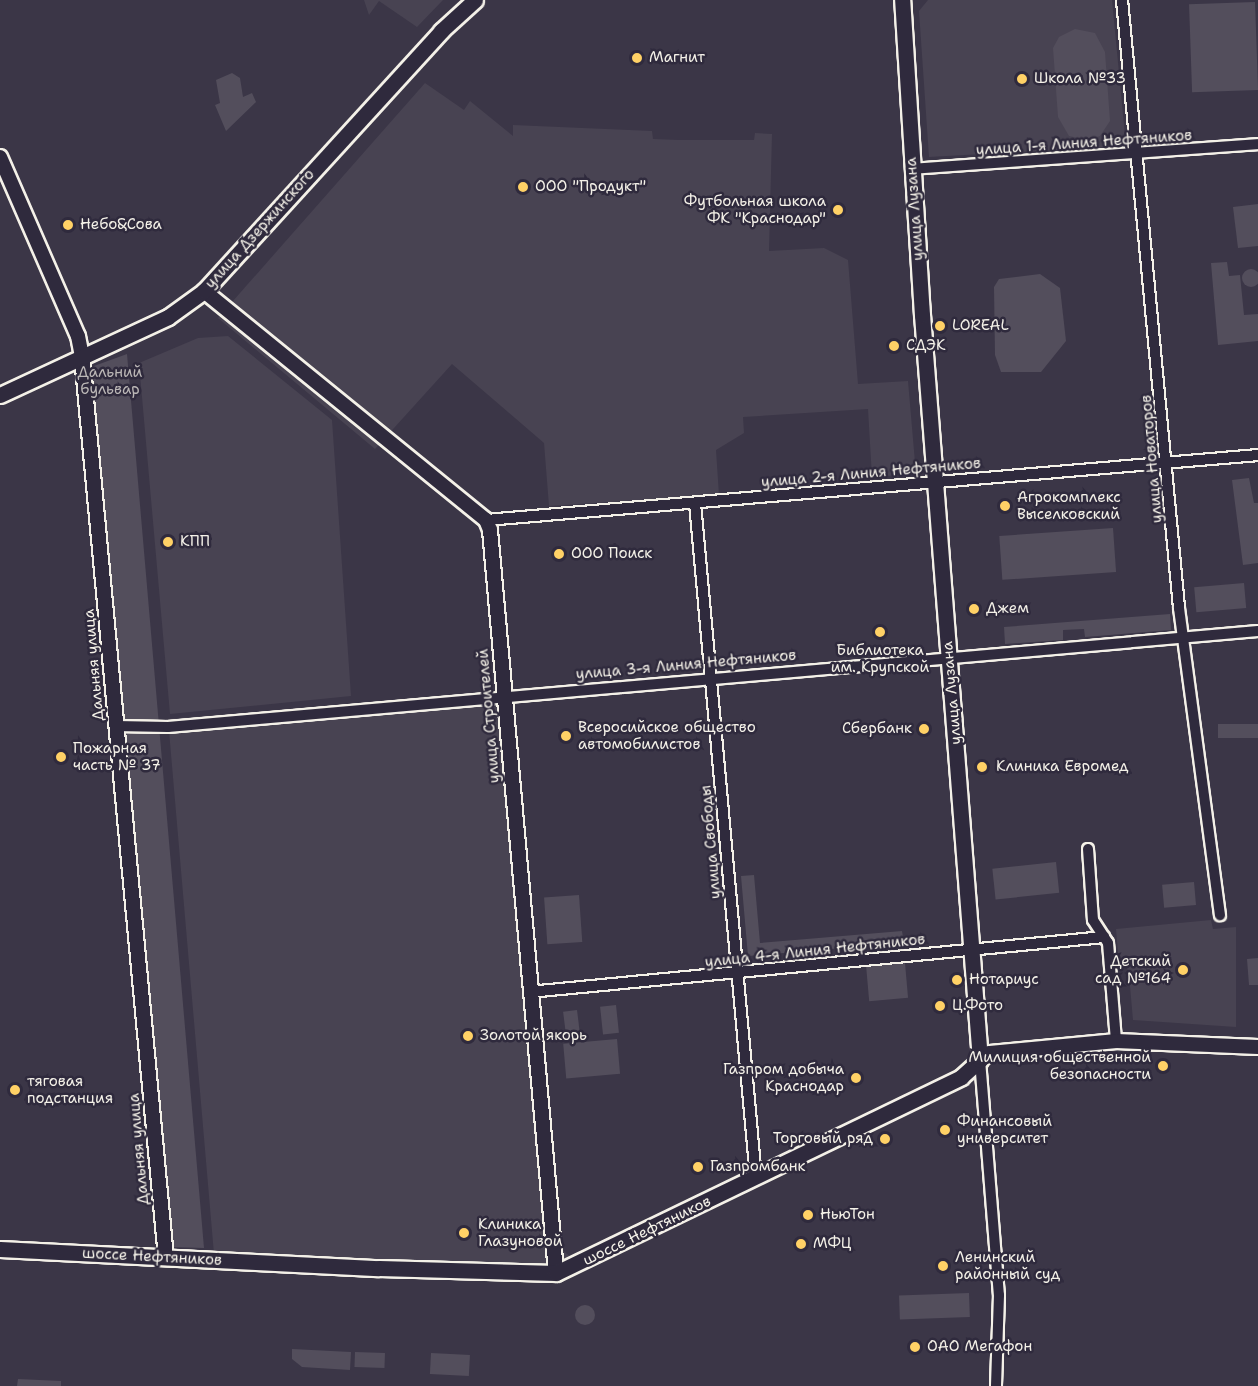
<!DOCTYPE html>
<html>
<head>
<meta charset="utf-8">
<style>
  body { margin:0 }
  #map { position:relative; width:1258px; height:1386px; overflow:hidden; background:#3b3647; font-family:"Shantell Sans",sans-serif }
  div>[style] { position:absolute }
  .built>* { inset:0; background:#484352 }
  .green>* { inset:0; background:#534e5c; transform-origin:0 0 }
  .round { border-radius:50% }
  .roads { filter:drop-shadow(2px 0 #f4f1e8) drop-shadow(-2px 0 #f4f1e8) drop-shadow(0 2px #f4f1e8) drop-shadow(0 -2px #f4f1e8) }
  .minor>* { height:10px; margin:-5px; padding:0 5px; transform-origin:5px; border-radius:5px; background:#2f2a3d }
  .tertiary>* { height:14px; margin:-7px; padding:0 7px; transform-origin:7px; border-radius:7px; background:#2f2a3d }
  .secondary>* { height:15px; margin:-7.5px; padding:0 7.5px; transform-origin:7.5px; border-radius:7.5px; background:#2f2a3d }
  .dots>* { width:16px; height:16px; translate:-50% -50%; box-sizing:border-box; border:3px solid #2f2a3d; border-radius:50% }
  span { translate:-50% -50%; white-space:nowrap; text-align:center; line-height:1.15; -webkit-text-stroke:5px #2f2a3d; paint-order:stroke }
  .poi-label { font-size:15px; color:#f4f1e8 }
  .left { translate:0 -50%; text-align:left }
  .right { translate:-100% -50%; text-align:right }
  .street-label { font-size:15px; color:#f4f1e8 }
  .park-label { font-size:15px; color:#bcb8b7 }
</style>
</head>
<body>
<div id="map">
  <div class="built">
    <i style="clip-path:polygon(364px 0,443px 0,417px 27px,379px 1px,369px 15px)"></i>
    <i style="clip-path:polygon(928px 0,1112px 0,1126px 146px,929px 157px,919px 11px)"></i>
    <i style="clip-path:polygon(425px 83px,464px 110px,470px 101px,513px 136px,513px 125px,652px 131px,653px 139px,679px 140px,754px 140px,755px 133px,772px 134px,769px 251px,824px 248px,848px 260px,858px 384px,908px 381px,916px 474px,872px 477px,868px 409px,743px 417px,744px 433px,716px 450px,719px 495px,549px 506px,544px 443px,452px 364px,375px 449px,218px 318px)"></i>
    <i style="clip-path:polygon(228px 336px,332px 420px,351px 696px,170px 714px,139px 363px,198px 338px)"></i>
    <i style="clip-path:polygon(509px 692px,555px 1244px,572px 1258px,551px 1266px,530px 1268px,214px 1254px,168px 719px)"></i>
    <i style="clip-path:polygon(1211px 920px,1213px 929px,1236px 927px,1236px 1027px,1133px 1020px,1129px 975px,1126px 964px,1119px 965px,1116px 929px)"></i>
  </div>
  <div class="green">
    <i style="left:1255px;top:2px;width:88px;height:66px;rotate:88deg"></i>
    <i style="clip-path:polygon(1075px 29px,1095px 33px,1105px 52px,1110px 121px,1100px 136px,1088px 140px,1069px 136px,1058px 117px,1053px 48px,1059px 37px)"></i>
    <i style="clip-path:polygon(232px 73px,240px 78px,243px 97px,252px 93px,256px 102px,226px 131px,215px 105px,220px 103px,216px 80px)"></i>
    <i style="clip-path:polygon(1258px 204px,1258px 246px,1238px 248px,1233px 207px)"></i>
    <i style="clip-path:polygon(1227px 262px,1229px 276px,1240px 275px,1244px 315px,1258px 314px,1258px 341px,1218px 345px,1211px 263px)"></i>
    <i class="round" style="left:1242px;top:269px;width:18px;height:18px"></i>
    <i style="clip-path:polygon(1040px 274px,1060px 288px,1066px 341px,1041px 372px,1001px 372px,995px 355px,994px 287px,999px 279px)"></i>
    <i style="clip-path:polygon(127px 354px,204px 1248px,171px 1247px,90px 378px,94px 366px)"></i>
    <i style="clip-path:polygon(1249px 478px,1254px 503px,1258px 503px,1258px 563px,1243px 565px,1232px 480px)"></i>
    <i style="left:1113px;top:528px;width:44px;height:114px;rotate:86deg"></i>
    <i style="left:1244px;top:583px;width:25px;height:50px;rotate:85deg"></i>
    <i style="clip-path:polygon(1170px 614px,1171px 630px,1085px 637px,1084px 629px,1063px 630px,1063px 640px,1005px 644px,1004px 627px)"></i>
    <i style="left:1258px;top:724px;width:14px;height:40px;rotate:90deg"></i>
    <i style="left:1056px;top:862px;width:31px;height:64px;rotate:84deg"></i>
    <i style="clip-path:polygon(754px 875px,760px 943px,902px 931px,904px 943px,748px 956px,741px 876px)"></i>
    <i style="left:1194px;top:882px;width:23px;height:32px;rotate:85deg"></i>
    <i style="left:579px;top:895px;width:47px;height:35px;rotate:86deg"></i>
    <i style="clip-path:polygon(1258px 958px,1258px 985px,1249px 985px,1247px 959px)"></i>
    <i style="left:905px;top:963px;width:35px;height:39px;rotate:85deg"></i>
    <i style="left:616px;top:1005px;width:28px;height:16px;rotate:84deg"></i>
    <i style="left:577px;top:1010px;width:24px;height:14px;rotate:83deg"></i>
    <i style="left:617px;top:1039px;width:35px;height:54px;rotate:85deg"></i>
    <i style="left:969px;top:1293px;width:24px;height:70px;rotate:88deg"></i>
    <i class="round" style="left:575px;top:1305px;width:20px;height:20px"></i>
    <i style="clip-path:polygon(292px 1349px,351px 1352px,350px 1370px,302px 1367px,292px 1359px)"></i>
    <i style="left:355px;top:1352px;width:30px;height:15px;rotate:2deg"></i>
    <i style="left:431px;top:1353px;width:39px;height:21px;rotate:3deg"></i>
    <i style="clip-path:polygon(18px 1379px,61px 1381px,61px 1386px,17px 1386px)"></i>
  </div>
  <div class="roads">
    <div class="minor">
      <i style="left:1122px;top:0;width:611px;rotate:84.64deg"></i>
      <i style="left:1179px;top:608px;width:310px;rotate:82.4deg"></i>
      <i style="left:912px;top:169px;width:347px;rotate:-4.1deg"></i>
      <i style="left:695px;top:503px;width:678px;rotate:84.84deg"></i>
      <i style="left:486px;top:520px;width:775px;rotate:-4.81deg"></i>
      <i style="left:116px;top:726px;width:52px;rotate:1.1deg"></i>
      <i style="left:168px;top:727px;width:1094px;rotate:-5.03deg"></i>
      <i style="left:1088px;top:849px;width:71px;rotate:86deg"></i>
      <i style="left:1093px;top:920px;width:27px;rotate:57deg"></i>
      <i style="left:1108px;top:943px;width:98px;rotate:85.3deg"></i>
      <i style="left:529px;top:992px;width:578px;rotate:-5.46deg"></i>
      <i style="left:980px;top:1060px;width:236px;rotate:85.4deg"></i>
      <i style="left:999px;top:1295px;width:91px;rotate:91.9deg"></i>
    </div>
    <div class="tertiary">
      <i style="left:0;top:157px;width:195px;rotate:66.5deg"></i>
      <i style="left:78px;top:336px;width:20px;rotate:79deg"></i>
      <i style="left:82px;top:356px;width:906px;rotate:84.68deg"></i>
      <i style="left:204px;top:291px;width:363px;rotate:39.1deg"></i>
      <i style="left:486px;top:520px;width:11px;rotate:68deg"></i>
      <i style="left:490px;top:530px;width:746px;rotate:84.92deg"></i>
      <i style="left:980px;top:1060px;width:12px;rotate:-35deg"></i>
      <i style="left:990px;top:1053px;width:127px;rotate:-5.4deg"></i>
      <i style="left:1116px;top:1041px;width:142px;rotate:2.4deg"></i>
    </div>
    <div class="secondary">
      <i style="left:0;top:395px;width:185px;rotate:-24.9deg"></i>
      <i style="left:168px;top:317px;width:44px;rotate:-35.8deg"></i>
      <i style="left:204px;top:291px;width:352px;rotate:-47.6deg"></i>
      <i style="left:441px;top:31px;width:46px;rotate:-42.4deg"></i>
      <i style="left:0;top:1249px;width:379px;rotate:2.9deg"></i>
      <i style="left:379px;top:1268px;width:177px;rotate:1.6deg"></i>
      <i style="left:556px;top:1273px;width:450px;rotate:-25.8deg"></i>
      <i style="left:961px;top:1077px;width:25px;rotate:-42deg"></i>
      <i style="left:980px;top:1060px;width:747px;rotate:-94.45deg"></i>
      <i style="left:922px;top:315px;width:316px;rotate:-93.6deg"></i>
    </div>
  </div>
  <div class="dots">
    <i style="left:637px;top:58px;background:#ffd166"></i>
    <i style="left:1022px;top:79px;background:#ffd166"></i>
    <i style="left:523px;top:187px;background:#ffd166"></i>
    <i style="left:838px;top:210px;background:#ffd166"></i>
    <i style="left:68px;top:225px;background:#ffd166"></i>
    <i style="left:940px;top:326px;background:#ffd166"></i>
    <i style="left:894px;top:346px;background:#ffd166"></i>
    <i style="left:1005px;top:506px;background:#ffd166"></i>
    <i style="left:168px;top:542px;background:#ffd166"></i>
    <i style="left:559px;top:554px;background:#ffd166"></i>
    <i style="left:974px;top:609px;background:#ffd166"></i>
    <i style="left:880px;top:632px;background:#ffd166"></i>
    <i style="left:924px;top:729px;background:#ffd166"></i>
    <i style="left:566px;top:736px;background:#ffd166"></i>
    <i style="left:61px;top:757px;background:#ffd166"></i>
    <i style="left:982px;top:767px;background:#ffd166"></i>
    <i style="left:1183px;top:970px;background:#ffd166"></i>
    <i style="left:957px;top:980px;background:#ffd166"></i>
    <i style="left:940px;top:1006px;background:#ffd166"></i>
    <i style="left:468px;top:1036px;background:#ffd166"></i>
    <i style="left:1163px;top:1066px;background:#ffd166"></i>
    <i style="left:856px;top:1078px;background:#ffd166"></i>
    <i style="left:15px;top:1090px;background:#ffd166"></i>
    <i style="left:945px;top:1130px;background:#ffd166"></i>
    <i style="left:885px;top:1139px;background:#ffd166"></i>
    <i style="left:698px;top:1167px;background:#ffd166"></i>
    <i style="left:808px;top:1215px;background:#ffd166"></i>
    <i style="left:464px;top:1233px;background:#ffd166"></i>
    <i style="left:801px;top:1244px;background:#ffd166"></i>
    <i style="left:943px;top:1266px;background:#ffd166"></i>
    <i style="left:915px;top:1347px;background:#ffd166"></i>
  </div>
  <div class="poi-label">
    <span class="left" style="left:649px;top:58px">Магнит</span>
    <span class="left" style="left:1034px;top:79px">Школа №33</span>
    <span class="left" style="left:535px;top:187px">ООО "Продукт"</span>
    <span class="right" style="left:826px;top:210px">Футбольная школа<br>ФК "Краснодар"</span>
    <span class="left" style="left:80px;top:225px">Небо&amp;Сова</span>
    <span class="left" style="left:952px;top:326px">LOREAL</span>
    <span class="left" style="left:906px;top:346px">СДЭК</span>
    <span class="left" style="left:1017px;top:506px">Агрокомплекс<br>Выселковский</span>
    <span class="left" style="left:180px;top:542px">КПП</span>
    <span class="left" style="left:571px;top:554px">ООО Поиск</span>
    <span class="left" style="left:986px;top:609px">Джем</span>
    <span style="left:880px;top:659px">Библиотека<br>им. Крупской</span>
    <span class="left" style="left:578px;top:736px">Всеросийское общество<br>автомобилистов</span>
    <span class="right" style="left:912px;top:729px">Сбербанк</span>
    <span class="left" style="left:73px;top:757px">Пожарная<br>часть № 37</span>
    <span class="left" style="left:996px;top:767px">Клиника Евромед</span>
    <span class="right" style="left:1171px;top:970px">Детский<br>сад №164</span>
    <span class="left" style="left:969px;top:980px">Нотариус</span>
    <span class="left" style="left:952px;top:1006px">Ц.Фото</span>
    <span class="left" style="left:480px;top:1036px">Золотой якорь</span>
    <span class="right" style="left:1151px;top:1066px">Милиция общественной<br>безопасности</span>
    <span class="right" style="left:844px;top:1078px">Газпром добыча<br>Краснодар</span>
    <span class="left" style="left:27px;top:1090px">тяговая<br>подстанция</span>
    <span class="left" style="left:957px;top:1130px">Финансовый<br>университет</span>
    <span class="right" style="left:873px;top:1139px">Торговый ряд</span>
    <span class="left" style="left:710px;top:1167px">Газпромбанк</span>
    <span class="left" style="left:820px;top:1215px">НьюТон</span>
    <span class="left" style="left:478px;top:1233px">Клиника<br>Глазуновой</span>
    <span class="left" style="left:813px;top:1244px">МФЦ</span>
    <span class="left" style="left:955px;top:1266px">Ленинский<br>районный суд</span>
    <span class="left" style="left:927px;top:1347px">ОАО Мегафон</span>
  </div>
  <div class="street-label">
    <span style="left:1084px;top:143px;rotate:-4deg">улица 1-я Линия Нефтяников</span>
    <span style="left:915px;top:209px;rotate:-94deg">улица Лузана</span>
    <span style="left:260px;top:229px;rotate:-48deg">улица Дзержинского</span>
    <span style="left:1152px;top:459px;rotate:-95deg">улица Новаторов</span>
    <span style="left:871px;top:473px;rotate:-5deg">улица 2-я Линия Нефтяников</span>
    <span style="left:94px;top:665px;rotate:-95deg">Дальняя улица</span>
    <span style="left:686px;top:665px;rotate:-5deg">улица 3-я Линия Нефтяников</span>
    <span style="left:952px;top:693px;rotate:-95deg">улица Лузана</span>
    <span style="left:489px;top:716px;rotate:-95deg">улица Строителей</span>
    <span style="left:711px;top:842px;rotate:-95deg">улица Свободы</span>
    <span style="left:815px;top:951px;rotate:-6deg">улица 4-я Линия Нефтяников</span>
    <span style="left:139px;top:1149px;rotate:-95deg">Дальняя улица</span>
    <span style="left:647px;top:1231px;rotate:-26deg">шоссе Нефтяников</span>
    <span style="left:152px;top:1257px;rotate:3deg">шоссе Нефтяников</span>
  </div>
  <div class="park-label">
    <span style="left:110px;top:381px">Дальний<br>бульвар</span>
  </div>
</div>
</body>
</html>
